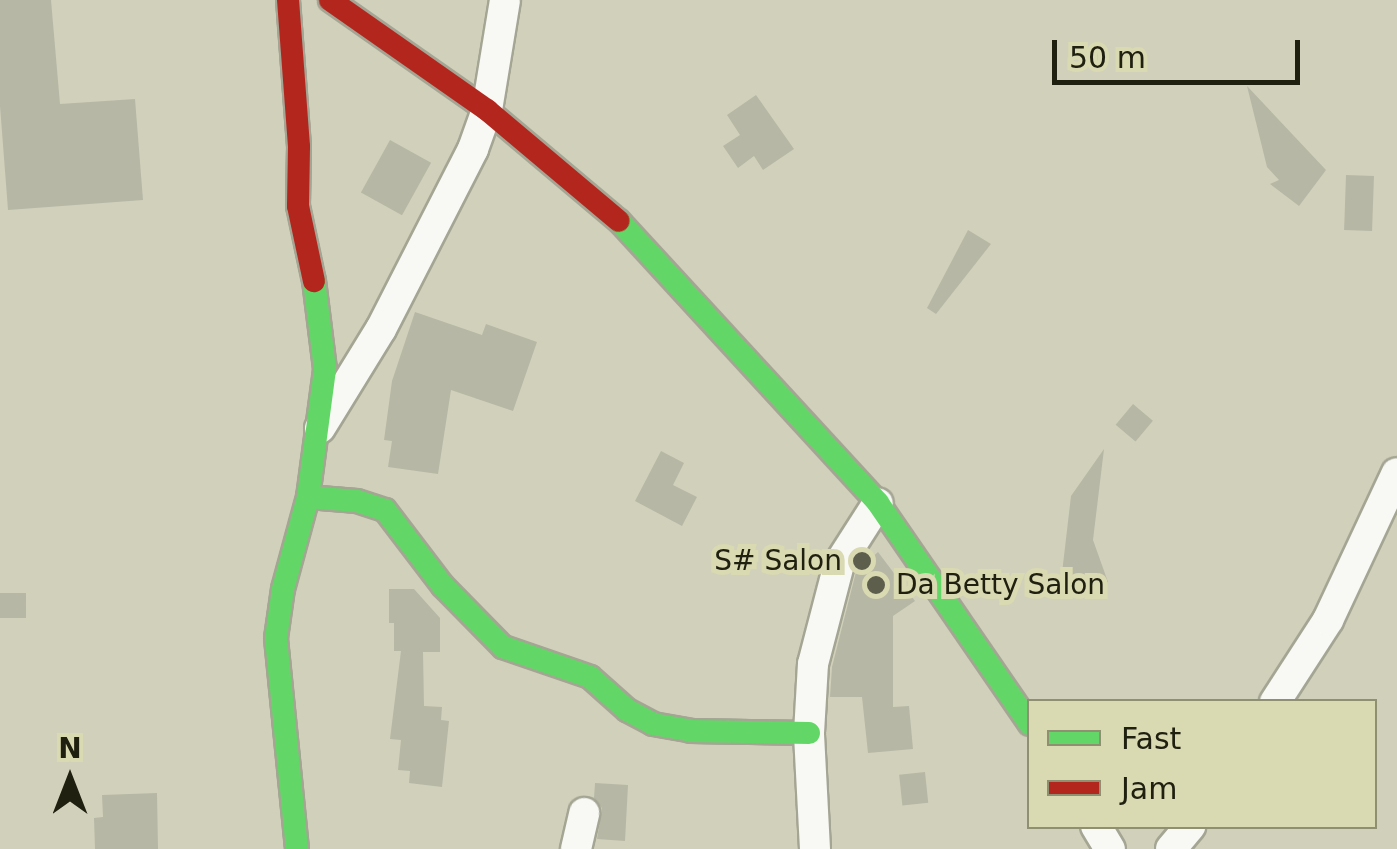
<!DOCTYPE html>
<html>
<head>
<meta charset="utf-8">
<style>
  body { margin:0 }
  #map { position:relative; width:1397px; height:849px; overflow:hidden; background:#d0d0bb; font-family:"DejaVu Sans",sans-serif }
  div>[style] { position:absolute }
  .building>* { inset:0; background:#b7b7a6; transform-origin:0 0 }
  .roads { filter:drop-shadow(2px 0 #a5a594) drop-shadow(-2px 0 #a5a594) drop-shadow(0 2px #a5a594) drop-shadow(0 -2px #a5a594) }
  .street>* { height:30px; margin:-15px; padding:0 15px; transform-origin:15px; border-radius:15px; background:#f8f8f5 }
  .fast>* { height:22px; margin:-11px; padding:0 11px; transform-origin:11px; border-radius:11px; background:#63d668 }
  .jam>* { height:22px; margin:-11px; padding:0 11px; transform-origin:11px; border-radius:11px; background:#b3261e }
  .dots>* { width:28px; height:28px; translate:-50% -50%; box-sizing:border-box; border:5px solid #d9d9b2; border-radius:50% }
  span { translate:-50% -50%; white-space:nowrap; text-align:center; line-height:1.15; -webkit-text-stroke:10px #d9d9b2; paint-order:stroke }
  .poi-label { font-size:28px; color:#202011 }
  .right { translate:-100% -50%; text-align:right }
  .left { translate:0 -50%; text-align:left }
  .legend { position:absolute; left:1027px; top:699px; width:350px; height:130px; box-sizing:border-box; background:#d9d9b2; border:2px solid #8f8f72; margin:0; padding:12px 18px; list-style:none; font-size:30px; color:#202011 }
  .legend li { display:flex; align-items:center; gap:20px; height:50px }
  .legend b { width:50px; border:2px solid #8f8f72 }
  .north { position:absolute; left:20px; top:729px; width:100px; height:100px; -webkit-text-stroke:8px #d9d9b2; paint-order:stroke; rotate:0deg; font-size:28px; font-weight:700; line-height:40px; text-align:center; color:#202011 }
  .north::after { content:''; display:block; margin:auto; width:35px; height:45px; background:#202011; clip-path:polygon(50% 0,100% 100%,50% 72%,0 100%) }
  .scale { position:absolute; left:1052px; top:40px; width:248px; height:45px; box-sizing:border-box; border:5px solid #202011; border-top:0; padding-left:12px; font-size:30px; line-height:35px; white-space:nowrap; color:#202011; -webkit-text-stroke:8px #d9d9b2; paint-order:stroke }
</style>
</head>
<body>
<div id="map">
  <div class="building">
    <i style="clip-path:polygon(0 0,51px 0,60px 104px,135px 99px,143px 200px,8px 210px,0 106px)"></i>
    <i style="clip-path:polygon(1247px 86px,1326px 170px,1299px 206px,1270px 184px,1279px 180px,1267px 167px)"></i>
    <i style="clip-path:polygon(756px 95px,794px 149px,763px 170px,754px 156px,738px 168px,723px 146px,740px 135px,727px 115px)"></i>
    <i style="left:390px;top:140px;width:47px;height:60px;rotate:29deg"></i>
    <i style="left:1346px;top:175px;width:28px;height:55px;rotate:2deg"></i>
    <i style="clip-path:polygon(968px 230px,991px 244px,936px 314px,927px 308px)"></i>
    <i style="clip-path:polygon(415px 312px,482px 335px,486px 324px,537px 342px,513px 411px,451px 390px,438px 474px,388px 467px,392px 441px,384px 440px,392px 381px)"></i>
    <i style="left:1133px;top:404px;width:26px;height:27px;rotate:40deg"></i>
    <i style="clip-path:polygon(1104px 449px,1093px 540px,1108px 582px,1069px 595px,1062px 573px,1071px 496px)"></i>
    <i style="clip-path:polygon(661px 451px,684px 463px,673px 485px,697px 497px,682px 526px,635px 501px)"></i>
    <i style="clip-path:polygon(878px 552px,915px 601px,893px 616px,893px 707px,909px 706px,913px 749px,868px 753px,862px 697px,830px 697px,832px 667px,856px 572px)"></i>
    <i style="clip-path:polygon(389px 589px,414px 589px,440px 618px,440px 652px,423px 652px,424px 706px,442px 707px,441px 720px,449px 721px,442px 787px,409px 783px,410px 771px,398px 770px,401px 740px,390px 739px,401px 651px,394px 651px,394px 623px,389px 623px)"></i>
    <i style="left:0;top:593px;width:26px;height:25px"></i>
    <i style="left:925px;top:772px;width:31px;height:26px;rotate:84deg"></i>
    <i style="clip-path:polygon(595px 783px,628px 785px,625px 841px,597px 839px,602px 808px,594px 798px)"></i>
    <i style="clip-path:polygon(157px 793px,158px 849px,95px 849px,94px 818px,103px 817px,102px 795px)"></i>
  </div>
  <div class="roads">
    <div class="street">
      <i style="left:320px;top:428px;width:116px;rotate:-58.4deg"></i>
      <i style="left:381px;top:329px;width:202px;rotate:-62.9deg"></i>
      <i style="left:473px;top:149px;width:41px;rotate:-70.3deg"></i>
      <i style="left:487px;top:110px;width:111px;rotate:-80.7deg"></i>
      <i style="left:1275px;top:702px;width:98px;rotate:-57.1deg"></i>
      <i style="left:1328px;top:620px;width:162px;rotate:-64.9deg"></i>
      <i style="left:1096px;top:826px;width:27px;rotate:59deg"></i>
      <i style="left:576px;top:849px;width:37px;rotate:-77deg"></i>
      <i style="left:815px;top:849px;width:116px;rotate:-93deg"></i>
      <i style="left:809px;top:733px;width:69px;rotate:-86.7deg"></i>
      <i style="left:813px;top:664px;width:103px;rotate:-75.4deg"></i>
      <i style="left:839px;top:564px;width:72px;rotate:-57.4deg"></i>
      <i style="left:1171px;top:849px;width:30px;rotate:-50deg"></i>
    </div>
    <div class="fast">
      <i style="left:619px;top:221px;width:383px;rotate:47.4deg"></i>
      <i style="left:878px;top:503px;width:268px;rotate:55.5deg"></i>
      <i style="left:308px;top:497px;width:49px;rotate:4.7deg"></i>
      <i style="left:357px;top:501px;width:29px;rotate:18deg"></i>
      <i style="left:385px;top:510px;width:96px;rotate:52.7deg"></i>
      <i style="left:443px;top:586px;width:86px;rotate:45.5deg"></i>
      <i style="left:503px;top:647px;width:92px;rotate:19deg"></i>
      <i style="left:590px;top:677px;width:50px;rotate:41.7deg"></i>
      <i style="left:627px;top:710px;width:30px;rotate:28deg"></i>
      <i style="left:653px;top:724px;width:39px;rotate:10deg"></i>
      <i style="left:691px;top:731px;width:118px;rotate:1deg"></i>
      <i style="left:297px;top:849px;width:212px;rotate:-95.7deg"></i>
      <i style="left:276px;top:638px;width:49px;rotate:-81.9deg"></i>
      <i style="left:283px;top:589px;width:95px;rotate:-74.8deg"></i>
      <i style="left:308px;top:497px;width:129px;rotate:-82.4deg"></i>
      <i style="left:325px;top:369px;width:89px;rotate:-97.1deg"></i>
    </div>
    <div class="jam">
      <i style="left:288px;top:0;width:147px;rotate:85.7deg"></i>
      <i style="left:299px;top:147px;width:59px;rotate:91deg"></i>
      <i style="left:298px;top:206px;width:77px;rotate:78deg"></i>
      <i style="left:330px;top:0;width:192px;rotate:35deg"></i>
      <i style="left:487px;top:110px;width:172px;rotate:40.1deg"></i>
    </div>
  </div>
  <div class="dots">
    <i style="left:862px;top:561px;background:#5e5e4c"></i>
    <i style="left:876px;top:585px;background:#5e5e4c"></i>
  </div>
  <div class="poi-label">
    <span class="right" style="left:842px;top:561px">S# Salon</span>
    <span class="left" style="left:896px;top:585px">Da Betty Salon</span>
  </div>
  <ul class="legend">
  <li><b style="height:12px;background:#63d668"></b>Fast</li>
  <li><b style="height:12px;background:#b3261e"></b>Jam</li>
  </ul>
  <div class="north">N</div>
  <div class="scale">50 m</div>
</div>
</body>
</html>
